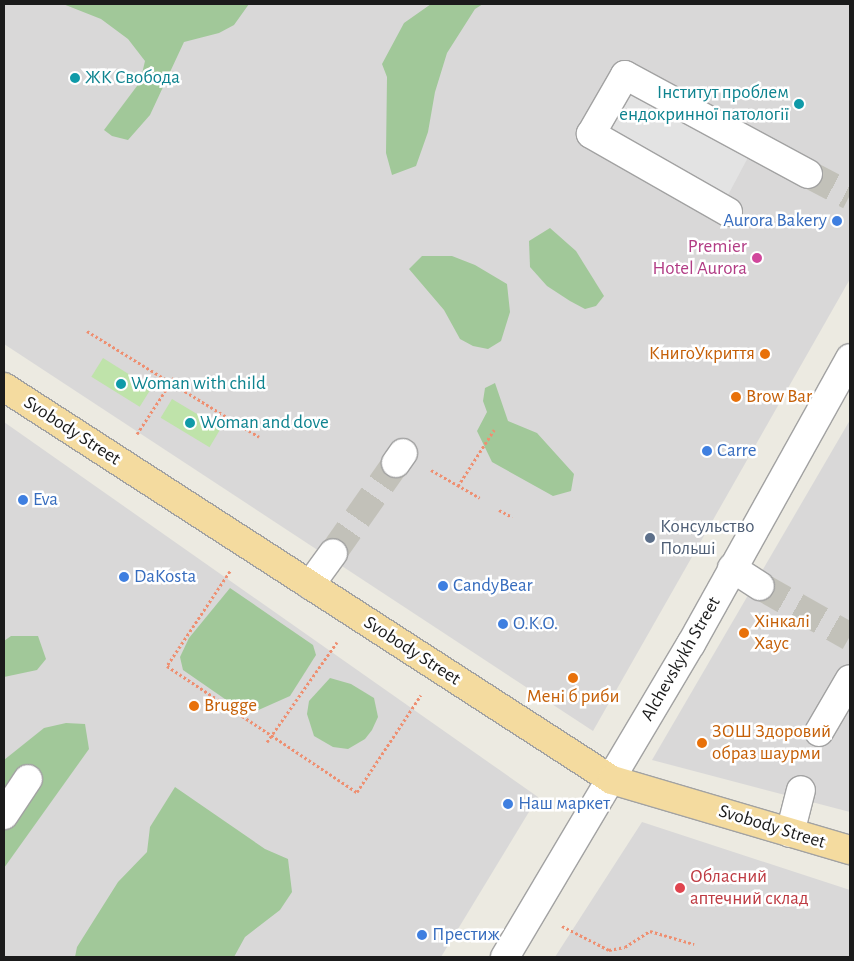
<!DOCTYPE html>
<html>
<head>
<meta charset="utf-8">
<style>
  body { margin:0 }
  #map { position:relative; width:854px; height:961px; overflow:hidden; background:#eceae1; font-family:"Alegreya Sans",sans-serif }
  div>[style] { position:absolute }
  .residential>* { inset:0; background:#d9d8d8 }
  .grass>* { inset:0; background:#bfe3aa; transform-origin:0 0 }
  .forest>* { inset:0; background:#a1c899 }
  .parking>* { inset:0; background:#e3e3e3; transform-origin:0 0 }
  .minor-tunnel>* { height:28px; margin-top:-14px; transform-origin:0; background:repeating-linear-gradient(90deg,#c2c1b9 0 28px,transparent 0 42px) }
  .path>* { height:3px; margin-top:-1.5px; transform-origin:0; background:repeating-linear-gradient(90deg,#ee8f71 0 2.5px,transparent 0 5px) }
  .roads { filter:drop-shadow(1px 0 #a2a2a2) drop-shadow(-1px 0 #a2a2a2) drop-shadow(0 1px #a2a2a2) drop-shadow(0 -1px #a2a2a2) }
  .minor>* { height:28px; margin:-14px; padding:0 14px; transform-origin:14px; border-radius:14px; background:#fff }
  .major>* { height:28px; margin:-14px; padding:0 14px; transform-origin:14px; border-radius:14px; background:#f4db9f }
  .dots>* { width:14px; height:14px; translate:-50% -50%; box-sizing:border-box; border:2px solid #fff; border-radius:50% }
  span { translate:-50% -50%; white-space:nowrap; text-align:center; line-height:1.15; -webkit-text-stroke:5px #fff; paint-order:stroke }
  .culture-label { font-size:19px; color:#0d838f }
  .left { translate:0 -50%; text-align:left }
  .right { translate:-100% -50%; text-align:right }
  .shop-label { font-size:19px; color:#366cbe }
  .hotel-label { font-size:19px; color:#b23c85 }
  .food-label { font-size:19px; color:#c56008 }
  .street-label { font-size:19px; color:#1b1b1b }
  .service-label { font-size:19px; color:#4e5e75 }
  .health-label { font-size:19px; color:#be3a42 }
  .frame { position:absolute; inset:0; border:5px solid #1b1b1b; pointer-events:none }
</style>
</head>
<body>
<div id="map">
  <div class="residential">
    <i style="clip-path:polygon(4px 4px,850px 4px,850px 279px,593px 731px,4px 344px)"></i>
    <i style="clip-path:polygon(850px 420px,850px 812px,652px 760px)"></i>
    <i style="clip-path:polygon(4px 422px,538px 797px,441px 957px,4px 957px)"></i>
    <i style="clip-path:polygon(642px 822px,850px 890px,850px 957px,555px 957px)"></i>
  </div>
  <div class="grass">
    <i style="left:103px;top:358px;width:57px;height:22px;rotate:32deg"></i>
    <i style="left:172px;top:399px;width:57px;height:22px;rotate:31deg"></i>
  </div>
  <div class="forest">
    <i style="clip-path:polygon(63px 4px,249px 4px,234px 25px,219px 33px,184px 42px,150px 115px,128px 140px,112px 136px,104px 130px,140px 82px,145px 61px,128px 39px,101px 19px)"></i>
    <i style="clip-path:polygon(431px 4px,483px 4px,475px 9px,447px 53px,435px 92px,428px 132px,416px 166px,392px 175px,386px 153px,387px 77px,382px 64px,404px 23px)"></i>
    <i style="clip-path:polygon(550px 228px,576px 251px,604px 296px,596px 306px,585px 309px,570px 301px,547px 286px,530px 267px,529px 241px)"></i>
    <i style="clip-path:polygon(422px 256px,452px 256px,475px 265px,507px 284px,510px 312px,501px 341px,488px 349px,473px 346px,460px 339px,444px 310px,409px 269px)"></i>
    <i style="clip-path:polygon(495px 383px,508px 421px,537px 433px,574px 474px,571px 491px,553px 496px,492px 462px,477px 431px,487px 412px,483px 401px,485px 388px)"></i>
    <i style="clip-path:polygon(230px 588px,313px 645px,316px 655px,290px 696px,254px 712px,235px 706px,183px 670px,180px 657px,189px 638px)"></i>
    <i style="clip-path:polygon(11px 636px,38px 636px,46px 659px,37px 670px,4px 677px,4px 641px)"></i>
    <i style="clip-path:polygon(330px 678px,351px 684px,374px 698px,378px 717px,372px 730px,365px 739px,348px 749px,333px 747px,314px 736px,307px 714px,309px 701px)"></i>
    <i style="clip-path:polygon(66px 723px,85px 724px,89px 749px,4px 868px,4px 760px,44px 728px)"></i>
    <i style="clip-path:polygon(175px 787px,265px 849px,288px 859px,292px 892px,280px 910px,245px 937px,234px 957px,75px 957px,77px 947px,118px 882px,147px 852px,150px 827px)"></i>
  </div>
  <div class="parking">
    <i style="left:625px;top:80px;width:145px;height:60px;rotate:28deg"></i>
  </div>
  <div class="minor-tunnel">
    <i style="left:808px;top:174px;width:47px;rotate:27.6deg"></i>
    <i style="left:333px;top:553px;width:110px;rotate:-55deg"></i>
    <i style="left:760px;top:586px;width:103px;rotate:29.5deg"></i>
  </div>
  <div class="path">
    <i style="left:87px;top:331px;width:202px;rotate:31.6deg"></i>
    <i style="left:137px;top:434px;width:69px;rotate:-56.8deg"></i>
    <i style="left:431px;top:470px;width:56px;rotate:29.7deg"></i>
    <i style="left:458px;top:486px;width:67px;rotate:-57.3deg"></i>
    <i style="left:499px;top:510px;width:15px;rotate:28deg"></i>
    <i style="left:230px;top:571px;width:114px;rotate:123.6deg"></i>
    <i style="left:167px;top:666px;width:228px;rotate:33.6deg"></i>
    <i style="left:357px;top:792px;width:116px;rotate:-56.6deg"></i>
    <i style="left:267px;top:742px;width:122px;rotate:-55deg"></i>
    <i style="left:562px;top:926px;width:53px;rotate:27.1deg"></i>
    <i style="left:609px;top:950px;width:16px;rotate:-11deg"></i>
    <i style="left:625px;top:947px;width:30px;rotate:-33deg"></i>
    <i style="left:650px;top:931px;width:46px;rotate:16.5deg"></i>
  </div>
  <div class="roads">
    <div class="minor">
      <i style="left:728px;top:212px;width:158px;rotate:-150.3deg"></i>
      <i style="left:591px;top:134px;width:68px;rotate:-60deg"></i>
      <i style="left:625px;top:75px;width:208px;rotate:28.4deg"></i>
      <i style="left:396px;top:463px;width:12px;rotate:-55deg"></i>
      <i style="left:732px;top:568px;width:33px;rotate:33deg"></i>
      <i style="left:310px;top:585px;width:39px;rotate:-54deg"></i>
      <i style="left:819px;top:732px;width:61px;rotate:-59.7deg"></i>
      <i style="left:4px;top:815px;width:43px;rotate:-56.3deg"></i>
      <i style="left:790px;top:833px;width:44px;rotate:-75.7deg"></i>
      <i style="left:505px;top:957px;width:364px;rotate:-59.3deg"></i>
      <i style="left:691px;top:644px;width:327px;rotate:-60.9deg"></i>
    </div>
    <div class="major">
      <i style="left:4px;top:387px;width:724px;rotate:32.88deg"></i>
      <i style="left:612px;top:780px;width:248px;rotate:16.4deg"></i>
    </div>
  </div>
  <div class="dots">
    <i style="left:75px;top:78px;background:#0f9aa8"></i>
    <i style="left:799px;top:104px;background:#0f9aa8"></i>
    <i style="left:837px;top:221px;background:#3f7fe0"></i>
    <i style="left:757px;top:258px;background:#d1479c"></i>
    <i style="left:765px;top:354px;background:#e8710a"></i>
    <i style="left:121px;top:384px;background:#0f9aa8"></i>
    <i style="left:736px;top:397px;background:#e8710a"></i>
    <i style="left:190px;top:423px;background:#0f9aa8"></i>
    <i style="left:707px;top:451px;background:#3f7fe0"></i>
    <i style="left:23px;top:500px;background:#3f7fe0"></i>
    <i style="left:650px;top:538px;background:#5c6f8a"></i>
    <i style="left:124px;top:577px;background:#3f7fe0"></i>
    <i style="left:443px;top:586px;background:#3f7fe0"></i>
    <i style="left:503px;top:624px;background:#3f7fe0"></i>
    <i style="left:744px;top:633px;background:#e8710a"></i>
    <i style="left:573px;top:678px;background:#e8710a"></i>
    <i style="left:194px;top:706px;background:#e8710a"></i>
    <i style="left:702px;top:743px;background:#e8710a"></i>
    <i style="left:508px;top:804px;background:#3f7fe0"></i>
    <i style="left:680px;top:888px;background:#e0444e"></i>
    <i style="left:422px;top:935px;background:#3f7fe0"></i>
  </div>
  <div class="culture-label">
    <span class="left" style="left:85px;top:78px">ЖК Свобода</span>
    <span class="right" style="left:789px;top:104px">Інститут проблем<br>ендокринної патології</span>
    <span class="left" style="left:131px;top:384px">Woman with child</span>
    <span class="left" style="left:200px;top:423px">Woman and dove</span>
  </div>
  <div class="shop-label">
    <span class="right" style="left:827px;top:221px">Aurora Bakery</span>
    <span class="left" style="left:717px;top:451px">Carre</span>
    <span class="left" style="left:33px;top:500px">Eva</span>
    <span class="left" style="left:134px;top:577px">DaKosta</span>
    <span class="left" style="left:453px;top:586px">CandyBear</span>
    <span class="left" style="left:513px;top:624px">O.K.O.</span>
    <span class="left" style="left:518px;top:804px">Наш маркет</span>
    <span class="left" style="left:432px;top:935px">Престиж</span>
  </div>
  <div class="hotel-label">
    <span class="right" style="left:747px;top:258px">Premier<br>Hotel Aurora</span>
  </div>
  <div class="food-label">
    <span class="right" style="left:755px;top:354px">КнигоУкриття</span>
    <span class="left" style="left:746px;top:397px">Brow Bar</span>
    <span class="left" style="left:754px;top:633px">Хінкалі<br>Хаус</span>
    <span style="left:573px;top:697px">Мені б риби</span>
    <span class="left" style="left:204px;top:706px">Brugge</span>
    <span class="left" style="left:712px;top:743px">ЗОШ Здоровий<br>образ шаурми</span>
  </div>
  <div class="street-label">
    <span style="left:72px;top:431px;rotate:33deg">Svobody Street</span>
    <span style="left:412px;top:651px;rotate:33deg">Svobody Street</span>
    <span style="left:681px;top:659px;rotate:-60deg">Alchevskykh Street</span>
    <span style="left:772px;top:827px;rotate:17deg">Svobody Street</span>
  </div>
  <div class="service-label">
    <span class="left" style="left:660px;top:538px">Консульство<br>Польші</span>
  </div>
  <div class="health-label">
    <span class="left" style="left:690px;top:888px">Обласний<br>аптечний склад</span>
  </div>
  <div class="frame"></div>
</div>
</body>
</html>
